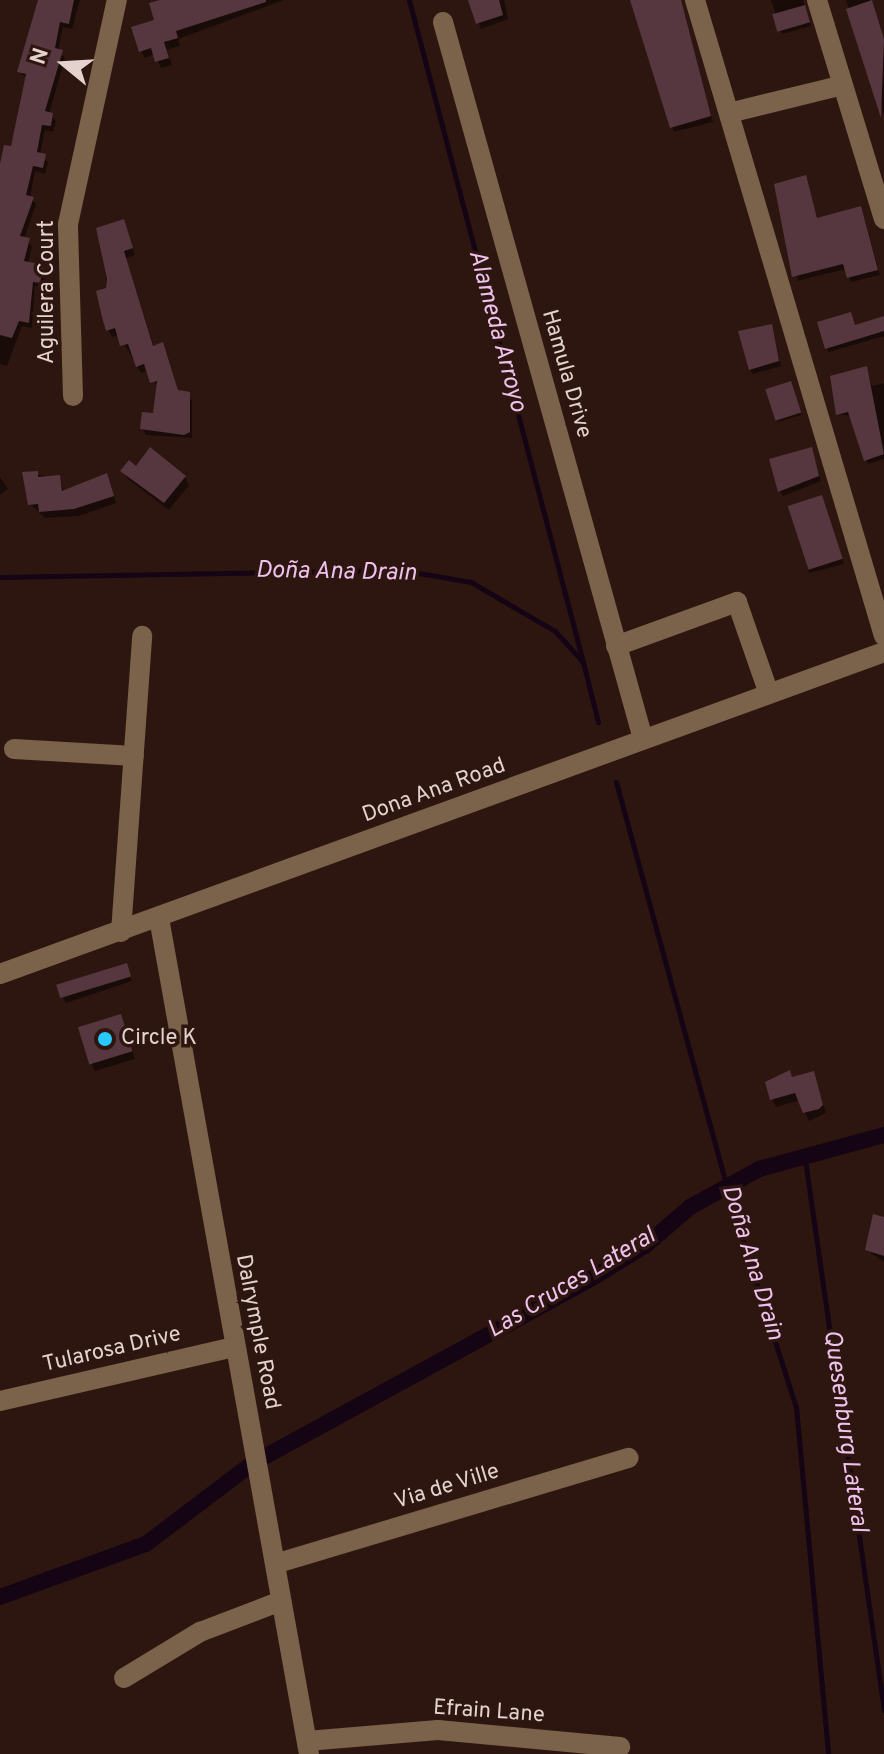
<!DOCTYPE html>
<html>
<head>
<meta charset="utf-8">
<style>
	body { margin:0 }
	#map { position:relative; width:884px; height:1754px; overflow:hidden; background:#2e1610; font-family:Overpass,sans-serif }
	div>[style] { position:absolute }
	[style*='--x'] { left:calc(var(--x)*1px); top:calc(var(--y)*1px); width:calc(var(--w)*1px); rotate:calc(var(--a)*1deg) }
	.shadow>* { inset:0; background:#0007 }
	.stream>* { height:5px; margin:-2.5px; padding:0 2.5px; transform-origin:2.5px; border-radius:2.5px; background:#140414 }
	.canal>* { height:16px; margin:-8px; padding:0 8px; transform-origin:8px; border-radius:8px; background:#140414 }
	.building>* { inset:0; background:#563740; transform-origin:0 0 }
	.minor>* { height:20px; margin:-10px; padding:0 10px; transform-origin:10px; border-radius:10px; background:#7a634a }
	.dots>* { width:22px; height:22px; translate:-50% -50%; box-sizing:border-box; border:4px solid #2e1610; border-radius:50% }
	span { translate:-50% -50%; white-space:nowrap; text-align:center; line-height:1.15; -webkit-text-stroke:7px #2e1610; paint-order:stroke }
	.street-label { font-size:22px; color:#e4d2ce }
	.poi-label { font-size:22px; color:#e4d2ce }
	.left { translate:0 -50%; text-align:left }
	.water-label { font-size:24px; color:#efc2ed; font-style:italic }
	.north { position:absolute; left:24px; top:24px; width:80px; height:80px; -webkit-text-stroke:6px #2e1610; paint-order:stroke; rotate:288deg; font-size:22px; font-weight:700; line-height:32px; text-align:center; color:#e4d2ce }
	.north::after { content:''; display:block; margin:auto; width:28px; height:36px; background:#e4d2ce; clip-path:polygon(50% 0,100% 100%,50% 72%,0 100%) }
</style>
</head>
<body>
<div id="map">
	<div class="shadow">
		<i style="clip-path:polygon(40px 0,80px 0,72px 29px,63px 27px,58px 51px,65px 58px,49px 114px,56px 121px,53px 132px,45px 130px,40px 155px,48px 162px,45px 174px,35px 171px,30px 198px,36px 204px,24px 239px,32px 246px,28px 264px,46px 273px,43px 288px,35px 286px,32px 328px,22px 326px,7px 366px,0 364px,0 177px,12px 148px,27px 78px,19px 72px)"></i>
		<i style="clip-path:polygon(179px 0,284px 0,178px 39px,180px 46px,167px 50px,172px 65px,161px 68px,155px 54px,145px 58px,141px 51px,157px 21px)"></i>
		<i style="clip-path:polygon(504px 0,508px 19px,481px 29px,471px 3px)"></i>
		<i style="clip-path:polygon(632px 0,677px 0,713px 122px,674px 132px)"></i>
		<i style="clip-path:polygon(771px 0,803px 0,811px 26px,782px 34px)"></i>
		<i style="clip-path:polygon(846px 0,872px 0,884px 39px,884px 115px)"></i>
		<i style="clip-path:polygon(805px 177px,818px 220px,863px 213px,880px 275px,851px 282px,846px 269px,797px 281px)"></i>
		<i style="clip-path:polygon(123px 221px,135px 255px,126px 258px,154px 347px,166px 351px,179px 392px,192px 400px,192px 438px,146px 435px,142px 428px,155px 415px,158px 388px,148px 371px,141px 373px,119px 335px,112px 337px,108px 330px,98px 292px,108px 289px,98px 229px)"></i>
		<i style="clip-path:polygon(884px 318px,884px 336px,829px 352px,826px 348px,855px 327px)"></i>
		<i style="clip-path:polygon(771px 326px,781px 366px,753px 374px,750px 369px)"></i>
		<i style="clip-path:polygon(868px 373px,872px 386px,884px 383px,884px 459px,868px 464px,851px 416px,838px 414px)"></i>
		<i style="clip-path:polygon(792px 387px,801px 415px,778px 422px,776px 419px)"></i>
		<i style="clip-path:polygon(811px 449px,821px 481px,783px 496px,780px 491px)"></i>
		<i style="clip-path:polygon(136px 468px,185px 477px,189px 485px,169px 510px,128px 479px,123px 471px)"></i>
		<i style="clip-path:polygon(24px 474px,59px 477px,64px 492px,106px 475px,116px 503px,79px 516px,45px 518px,30px 504px)"></i>
		<i style="clip-path:polygon(0 477px,8px 489px,0 495px)"></i>
		<i style="clip-path:polygon(824px 502px,844px 564px,809px 573px,789px 506px)"></i>
		<i style="clip-path:polygon(129px 971px,132px 981px,66px 1003px,63px 998px)"></i>
		<i style="clip-path:polygon(120px 1016px,135px 1059px,95px 1071px,91px 1063px)"></i>
		<i style="clip-path:polygon(813px 1073px,826px 1113px,809px 1121px,800px 1100px,776px 1107px,772px 1099px,792px 1079px)"></i>
		<i style="clip-path:polygon(884px 1219px,884px 1262px,867px 1250px)"></i>
	</div>
	<div class="stream">
		<i style="--x:409;--y:0;--w:684;--a:75.27"></i>
		<i style="--x:0;--y:577;--w:401;--a:-1"></i>
		<i style="--x:401;--y:570;--w:71;--a:9.7"></i>
		<i style="--x:471;--y:582;--w:97;--a:30.3"></i>
		<i style="--x:555;--y:631;--w:42;--a:47.9"></i>
		<i style="--x:583;--y:662;--w:62;--a:76"></i>
		<i style="--x:616;--y:782;--w:444;--a:74.7"></i>
		<i style="--x:733;--y:1210;--w:207;--a:72.3"></i>
		<i style="--x:796;--y:1407;--w:348;--a:84.7"></i>
		<i style="--x:804;--y:1153;--w:563;--a:81.83"></i>
	</div>
	<div class="canal">
		<i style="--x:266;--y:1456;--w:368;--a:-28.6"></i>
		<i style="--x:589;--y:1280;--w:67;--a:-31.6"></i>
		<i style="--x:646;--y:1245;--w:58;--a:-40.8"></i>
		<i style="--x:690;--y:1207;--w:79;--a:-28.8"></i>
		<i style="--x:759;--y:1169;--w:130;--a:-15.2"></i>
		<i style="--x:0;--y:1597;--w:155;--a:-20"></i>
		<i style="--x:146;--y:1544;--w:131;--a:-37.2"></i>
	</div>
	<div class="building">
		<i style="clip-path:polygon(38px 0,74px 0,69px 24px,60px 22px,55px 48px,63px 50px,45px 111px,53px 113px,51px 126px,42px 125px,37px 152px,46px 154px,43px 168px,33px 166px,26px 195px,34px 197px,20px 236px,30px 238px,24px 261px,44px 265px,40px 283px,33px 282px,29px 323px,19px 321px,12px 338px,0 335px,0 164px,4px 145px,11px 146px,26px 74px,17px 72px)"></i>
		<i style="clip-path:polygon(160px 0,266px 0,266px 2px,176px 31px,178px 38px,164px 42px,169px 58px,155px 62px,151px 48px,139px 52px,131px 27px,154px 20px,149px 3px)"></i>
		<i style="clip-path:polygon(468px 0,499px 0,503px 15px,476px 24px)"></i>
		<i style="clip-path:polygon(630px 0,681px 0,711px 116px,670px 128px)"></i>
		<i style="clip-path:polygon(872px 0,884px 39px,881px 118px,846px 9px)"></i>
		<i style="left:805px;top:5px;width:18px;height:34px;rotate:74deg"></i>
		<i style="clip-path:polygon(806px 175px,817px 218px,861px 206px,878px 270px,847px 278px,843px 264px,792px 277px,774px 184px)"></i>
		<i style="clip-path:polygon(124px 219px,133px 248px,124px 251px,153px 346px,163px 342px,178px 390px,190px 392px,190px 432px,184px 435px,140px 429px,142px 412px,153px 413px,157px 381px,150px 383px,144px 364px,136px 367px,128px 344px,120px 346px,115px 328px,106px 331px,102px 317px,96px 291px,106px 288px,107px 279px,96px 228px)"></i>
		<i style="clip-path:polygon(851px 312px,855px 325px,884px 316px,884px 331px,825px 349px,817px 322px)"></i>
		<i style="clip-path:polygon(772px 324px,779px 361px,749px 370px,738px 331px)"></i>
		<i style="clip-path:polygon(867px 366px,884px 454px,864px 461px,848px 412px,836px 415px,830px 376px)"></i>
		<i style="left:791px;top:381px;width:33px;height:27px;rotate:72deg"></i>
		<i style="clip-path:polygon(150px 447px,186px 476px,164px 503px,120px 471px,129px 460px,136px 466px)"></i>
		<i style="clip-path:polygon(812px 447px,819px 476px,778px 492px,769px 459px)"></i>
		<i style="clip-path:polygon(38px 471px,38px 477px,60px 475px,62px 491px,107px 473px,114px 496px,74px 509px,39px 512px,38px 504px,28px 505px,22px 472px)"></i>
		<i style="left:822px;top:495px;width:67px;height:36px;rotate:72deg"></i>
		<i style="left:127px;top:963px;width:14px;height:74px;rotate:73deg"></i>
		<i style="left:121px;top:1014px;width:39px;height:45px;rotate:73deg"></i>
		<i style="clip-path:polygon(790px 1070px,792px 1077px,814px 1071px,823px 1105px,819px 1109px,803px 1113px,795px 1093px,770px 1100px,765px 1082px)"></i>
		<i style="clip-path:polygon(873px 1214px,884px 1217px,884px 1256px,865px 1250px)"></i>
	</div>
	<div class="minor">
		<i style="--x:695;--y:0;--w:663;--a:73.45"></i>
		<i style="--x:817;--y:0;--w:229;--a:73"></i>
		<i style="--x:443;--y:22;--w:744;--a:74.41"></i>
		<i style="--x:729;--y:113;--w:117;--a:-13.8"></i>
		<i style="--x:73;--y:396;--w:172;--a:-91.7"></i>
		<i style="--x:68;--y:224;--w:229;--a:-77.7"></i>
		<i style="--x:616;--y:646;--w:129;--a:-20"></i>
		<i style="--x:737;--y:602;--w:97;--a:70.8"></i>
		<i style="--x:14;--y:749;--w:120;--a:3.3"></i>
		<i style="--x:159;--y:918;--w:849;--a:79.83"></i>
		<i style="--x:121;--y:932;--w:297;--a:-85.9"></i>
		<i style="--x:0;--y:974;--w:941;--a:-20.01"></i>
		<i style="--x:0;--y:1401;--w:240;--a:-13"></i>
		<i style="--x:278;--y:1563;--w:366;--a:-16.7"></i>
		<i style="--x:124;--y:1678;--w:89;--a:-31.2"></i>
		<i style="--x:200;--y:1632;--w:87;--a:-20.9"></i>
		<i style="--x:307;--y:1741;--w:131;--a:-4.8"></i>
		<i style="--x:438;--y:1730;--w:183;--a:5.3"></i>
	</div>
	<div class="dots">
		<i style="left:105px;top:1039px;background:#29c8ff"></i>
	</div>
	<div class="street-label">
		<span style="left:48px;top:292px;rotate:-90deg">Aguilera Court</span>
		<span style="left:566px;top:374px;rotate:74deg">Hamula Drive</span>
		<span style="left:434px;top:791px;rotate:-20deg">Dona Ana Road</span>
		<span style="left:257px;top:1332px;rotate:79deg">Dalrymple Road</span>
		<span style="left:112px;top:1350px;rotate:-13deg">Tularosa Drive</span>
		<span style="left:447px;top:1487px;rotate:-17deg">Via de Ville</span>
		<span style="left:489px;top:1712px;rotate:4deg">Efrain Lane</span>
	</div>
	<div class="poi-label">
		<span class="left" style="left:121px;top:1039px">Circle K</span>
	</div>
	<div class="water-label">
		<span style="left:496px;top:331px;rotate:75deg">Alameda Arroyo</span>
		<span style="left:336px;top:573px;rotate:1deg">Doña Ana Drain</span>
		<span style="left:751px;top:1263px;rotate:73deg">Doña Ana Drain</span>
		<span style="left:572px;top:1284px;rotate:-31deg">Las Cruces Lateral</span>
		<span style="left:844px;top:1431px;rotate:82deg">Quesenburg Lateral</span>
	</div>
	<div class="north">N</div>
</div>
</body>
</html>
